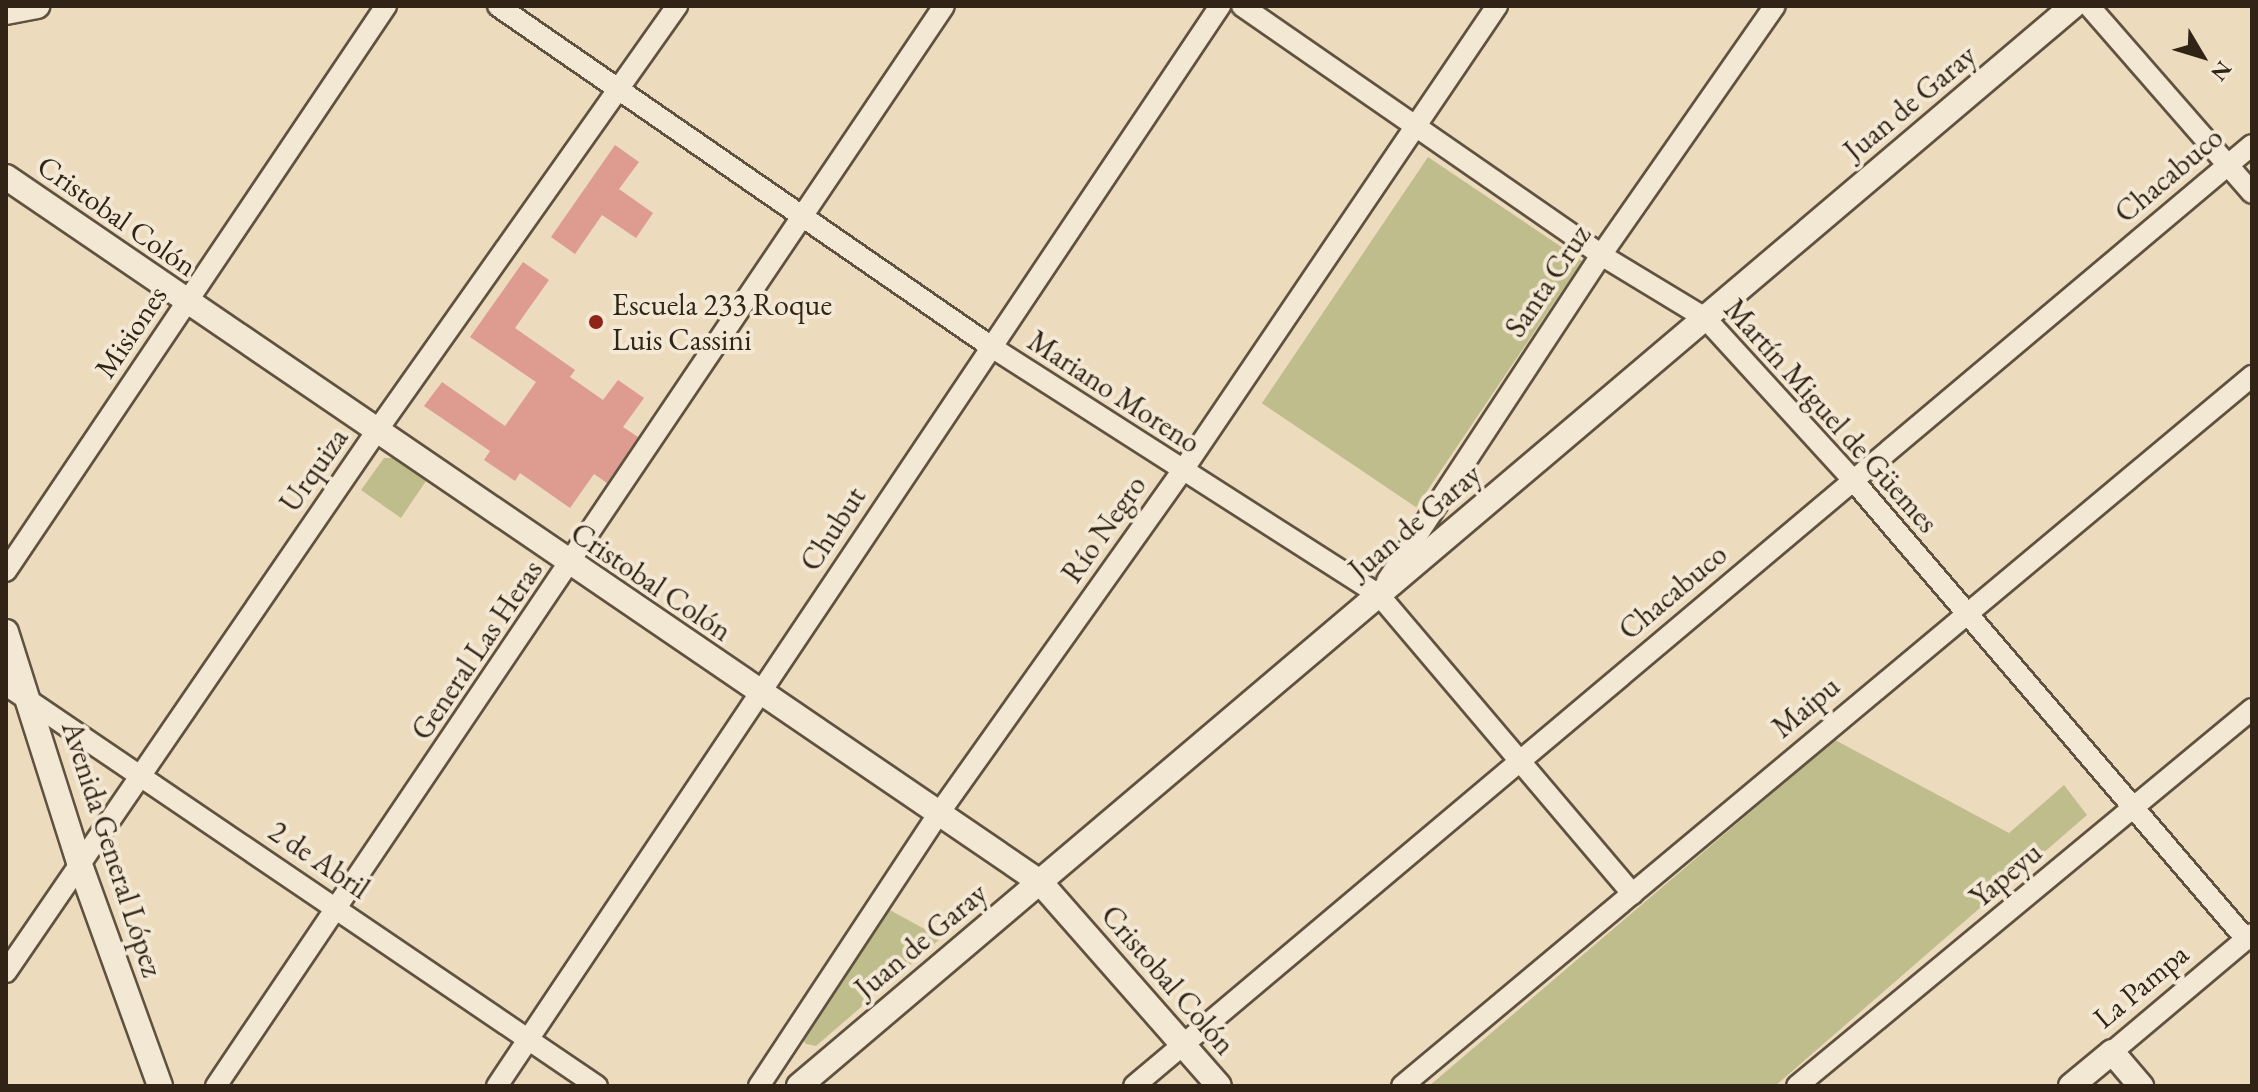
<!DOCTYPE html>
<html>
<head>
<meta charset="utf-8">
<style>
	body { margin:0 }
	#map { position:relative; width:2258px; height:1092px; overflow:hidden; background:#ecdbbd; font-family:"EB Garamond",serif }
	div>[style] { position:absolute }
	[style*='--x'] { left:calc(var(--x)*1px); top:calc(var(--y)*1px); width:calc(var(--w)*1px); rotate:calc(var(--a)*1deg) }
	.green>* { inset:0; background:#c0bd8c; transform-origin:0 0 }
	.building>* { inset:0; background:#de9b8f }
	.roads { filter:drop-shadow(2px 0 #605240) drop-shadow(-2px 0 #605240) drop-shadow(0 2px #605240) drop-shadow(0 -2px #605240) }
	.minor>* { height:20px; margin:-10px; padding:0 10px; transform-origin:10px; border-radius:10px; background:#f3e8d4 }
	.tertiary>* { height:24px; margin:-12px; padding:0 12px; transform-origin:12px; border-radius:12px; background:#f3e8d4 }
	.dots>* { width:22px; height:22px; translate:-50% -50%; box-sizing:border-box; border:4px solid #f3e8d4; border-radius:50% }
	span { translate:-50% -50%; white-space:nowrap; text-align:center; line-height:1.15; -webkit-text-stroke:8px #f3e8d4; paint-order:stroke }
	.street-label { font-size:30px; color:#312417 }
	.poi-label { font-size:30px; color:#312417 }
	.left { translate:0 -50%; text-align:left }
	.frame { position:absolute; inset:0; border:8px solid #312417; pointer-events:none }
	.north { position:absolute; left:2162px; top:16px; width:80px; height:80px; -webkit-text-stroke:6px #f3e8d4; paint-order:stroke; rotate:128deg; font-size:22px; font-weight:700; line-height:32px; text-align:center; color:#312417 }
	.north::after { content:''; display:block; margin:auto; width:28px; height:36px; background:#312417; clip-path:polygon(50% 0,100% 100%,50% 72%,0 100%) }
</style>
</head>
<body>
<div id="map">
	<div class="green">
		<i style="left:1428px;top:157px;width:186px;height:297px;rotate:34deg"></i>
		<i style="clip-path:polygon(384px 458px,393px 458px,426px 481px,401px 518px,361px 490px)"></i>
		<i style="clip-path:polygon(1835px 740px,2009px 833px,2064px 785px,2087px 815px,1775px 1086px,1429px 1086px)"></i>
		<i style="clip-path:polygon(888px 909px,941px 938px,816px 1046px,806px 1044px,802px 1038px)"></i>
	</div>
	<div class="building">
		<i style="clip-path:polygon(615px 145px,639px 162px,619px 189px,653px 213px,636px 238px,602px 215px,575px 254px,551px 237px)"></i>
		<i style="clip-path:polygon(523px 262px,549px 280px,515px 328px,575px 370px,570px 377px,603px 400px,618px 380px,644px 398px,623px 427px,638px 437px,607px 483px,594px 474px,570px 508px,520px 473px,515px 481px,484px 460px,490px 451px,424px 406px,442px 382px,505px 426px,536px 382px,470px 337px)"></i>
	</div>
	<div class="roads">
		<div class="minor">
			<i style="--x:498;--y:6;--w:598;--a:34.65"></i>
			<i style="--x:990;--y:346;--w:462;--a:32.6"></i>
			<i style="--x:1379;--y:595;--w:392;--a:49.7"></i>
			<i style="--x:1242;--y:6;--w:437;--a:34.7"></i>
			<i style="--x:1601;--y:255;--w:122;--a:31.2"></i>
			<i style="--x:1705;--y:318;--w:218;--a:47.6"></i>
			<i style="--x:1852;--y:479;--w:606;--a:49.42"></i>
			<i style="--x:2089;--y:6;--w:248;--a:48.9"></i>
			<i style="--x:6;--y:571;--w:681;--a:-56.08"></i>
			<i style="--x:1387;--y:581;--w:390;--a:-56.7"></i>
			<i style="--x:1601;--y:255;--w:304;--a:-55.1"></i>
			<i style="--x:6;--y:685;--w:714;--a:34.16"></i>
			<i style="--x:6;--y:972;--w:655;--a:-55.58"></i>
			<i style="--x:376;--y:432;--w:522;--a:-54.76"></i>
			<i style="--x:2112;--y:1052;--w:183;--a:-40.1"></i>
			<i style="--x:216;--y:1086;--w:1302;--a:-56.02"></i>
			<i style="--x:497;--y:1086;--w:1300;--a:-56.2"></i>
			<i style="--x:759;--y:1086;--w:323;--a:-56.6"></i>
			<i style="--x:937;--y:816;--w:421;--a:-54.6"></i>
			<i style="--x:1181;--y:473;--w:564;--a:-55.92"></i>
			<i style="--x:1134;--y:1086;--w:1461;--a:-40.09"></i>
			<i style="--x:1402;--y:1086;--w:1108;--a:-39.87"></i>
			<i style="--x:1797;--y:1086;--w:591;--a:-39.64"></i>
		</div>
		<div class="tertiary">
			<i style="--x:6;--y:12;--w:32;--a:-11"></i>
			<i style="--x:6;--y:177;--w:1251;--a:34.29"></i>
			<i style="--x:1040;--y:882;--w:271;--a:48.7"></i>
			<i style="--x:6;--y:632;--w:241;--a:72.4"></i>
			<i style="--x:79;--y:862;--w:238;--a:70.1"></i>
			<i style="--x:799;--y:1086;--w:1670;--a:-40.29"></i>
			<i style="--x:2071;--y:1086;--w:53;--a:-39.7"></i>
			<i style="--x:2112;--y:1052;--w:45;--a:49.5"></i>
		</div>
	</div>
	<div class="dots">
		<i style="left:596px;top:322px;background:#8f2418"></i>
	</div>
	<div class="street-label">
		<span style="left:1910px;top:103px;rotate:-40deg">Juan de Garay</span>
		<span style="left:2169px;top:175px;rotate:-40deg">Chacabuco</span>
		<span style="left:117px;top:216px;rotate:35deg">Cristobal Colón</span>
		<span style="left:1548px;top:281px;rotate:-56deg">Santa Cruz</span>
		<span style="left:131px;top:332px;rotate:-56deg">Misiones</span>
		<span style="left:1114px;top:392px;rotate:33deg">Mariano Moreno</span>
		<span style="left:1831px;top:416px;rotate:48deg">Martín Miguel de Güemes</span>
		<span style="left:314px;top:470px;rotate:-55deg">Urquiza</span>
		<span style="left:1415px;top:522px;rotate:-40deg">Juan de Garay</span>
		<span style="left:833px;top:529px;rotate:-57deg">Chubut</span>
		<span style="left:1104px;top:529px;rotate:-55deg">Río Negro</span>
		<span style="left:651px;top:582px;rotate:34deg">Cristobal Colón</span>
		<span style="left:1673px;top:592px;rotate:-40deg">Chacabuco</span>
		<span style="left:477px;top:650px;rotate:-56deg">General Las Heras</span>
		<span style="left:1806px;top:707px;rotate:-40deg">Maipu</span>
		<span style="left:112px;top:849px;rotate:72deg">Avenida General López</span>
		<span style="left:319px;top:860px;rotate:34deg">2 de Abril</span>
		<span style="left:2006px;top:875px;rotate:-40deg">Yapeyu</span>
		<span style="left:921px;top:941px;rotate:-40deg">Juan de Garay</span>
		<span style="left:1168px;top:980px;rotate:49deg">Cristobal Colón</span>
		<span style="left:2141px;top:986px;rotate:-40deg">La Pampa</span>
	</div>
	<div class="poi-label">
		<span class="left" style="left:612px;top:322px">Escuela 233 Roque<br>Luis Cassini</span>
	</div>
	<div class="frame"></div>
	<div class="north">N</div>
</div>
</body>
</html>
